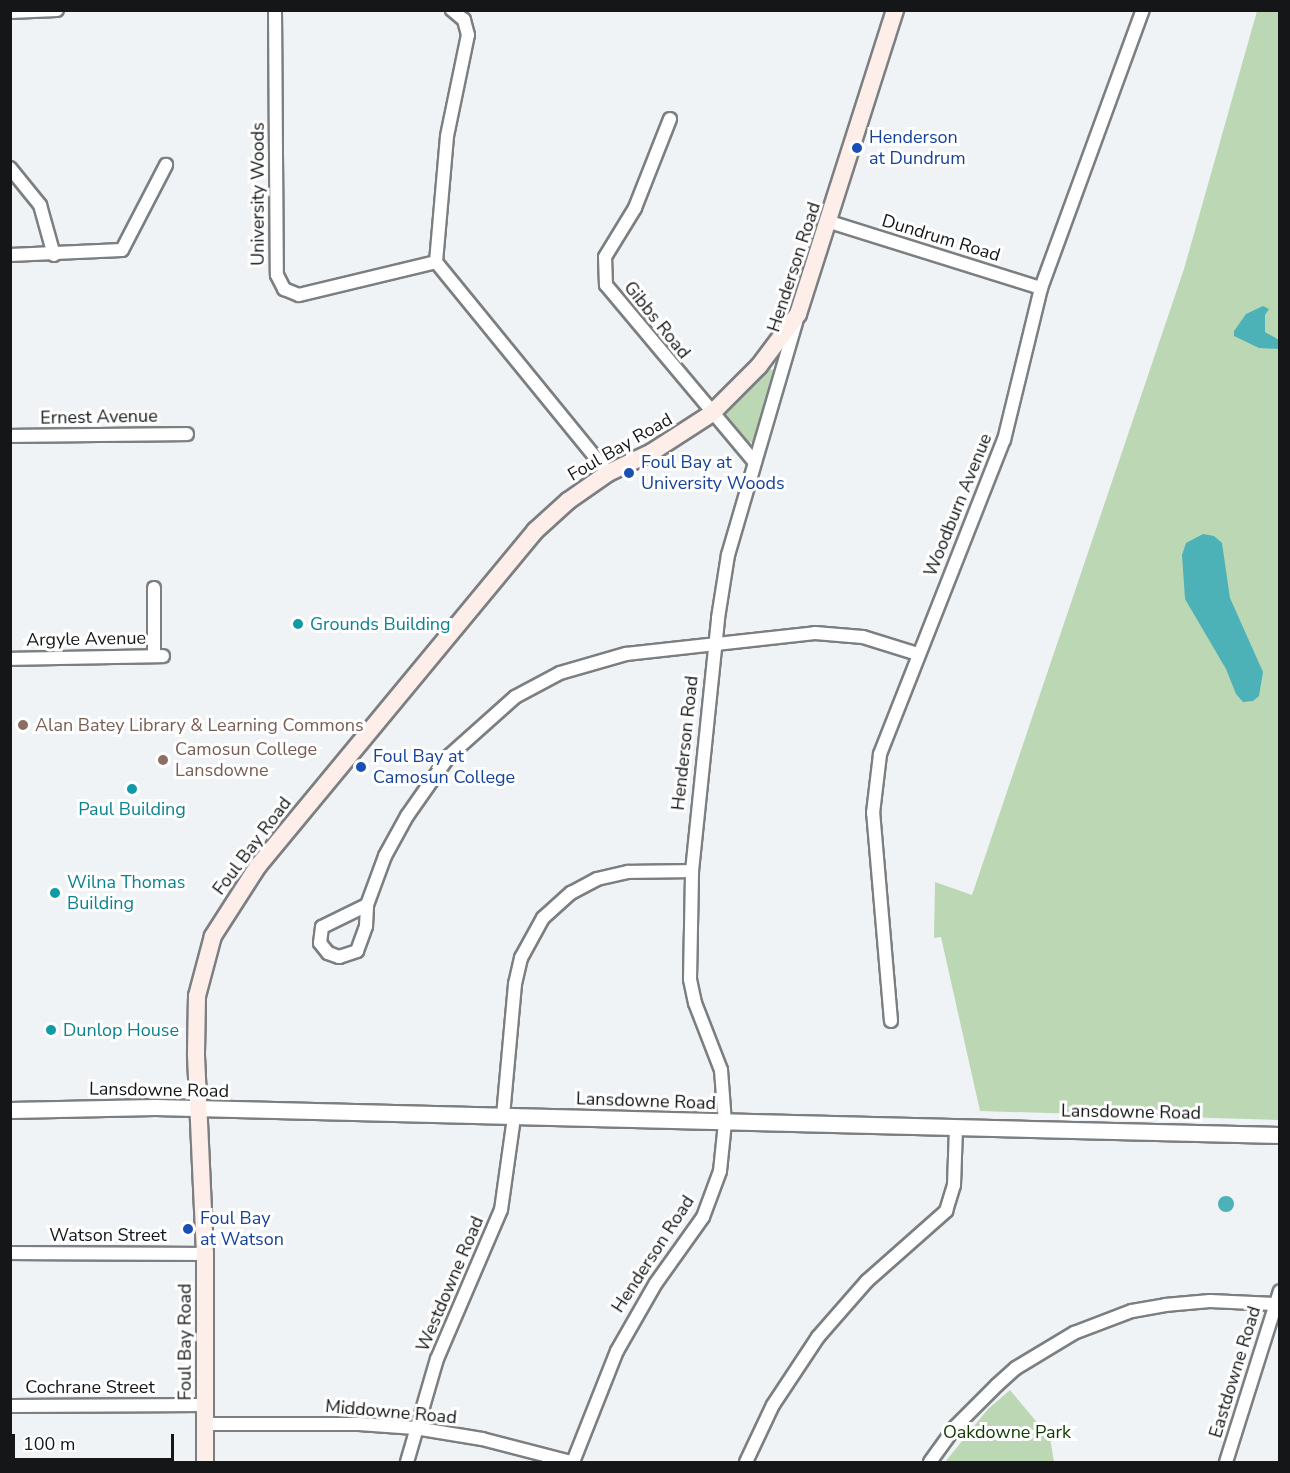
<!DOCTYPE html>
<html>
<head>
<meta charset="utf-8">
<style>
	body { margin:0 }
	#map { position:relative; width:1290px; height:1473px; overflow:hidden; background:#f0f3f6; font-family:"Nunito Sans",sans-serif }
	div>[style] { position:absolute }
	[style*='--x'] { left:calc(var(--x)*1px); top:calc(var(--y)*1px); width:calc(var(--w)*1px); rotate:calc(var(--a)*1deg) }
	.green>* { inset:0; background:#bbd7b4 }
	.water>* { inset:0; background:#4cb2b7 }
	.round { border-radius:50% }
	.roads { filter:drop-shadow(2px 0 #7c7f81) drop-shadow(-2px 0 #7c7f81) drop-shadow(0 2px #7c7f81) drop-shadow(0 -2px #7c7f81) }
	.minor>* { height:12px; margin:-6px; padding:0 6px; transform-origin:6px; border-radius:6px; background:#fff }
	.tertiary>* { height:15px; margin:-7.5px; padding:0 7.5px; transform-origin:7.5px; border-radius:7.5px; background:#fff }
	.secondary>* { height:16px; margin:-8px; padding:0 8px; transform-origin:8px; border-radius:8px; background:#feeee9 }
	.dots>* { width:16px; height:16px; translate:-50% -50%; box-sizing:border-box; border:3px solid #fff; border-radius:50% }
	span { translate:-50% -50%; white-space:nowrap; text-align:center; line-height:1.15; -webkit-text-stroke:6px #fff; paint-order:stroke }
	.transit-label { font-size:18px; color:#164399 }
	.left { translate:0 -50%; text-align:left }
	.street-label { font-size:18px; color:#151617 }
	.culture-label { font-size:18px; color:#0d838f }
	.education-label { font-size:18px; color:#785e54 }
	.park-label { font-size:18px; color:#0d3a00 }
	.frame { position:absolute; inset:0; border:12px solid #151617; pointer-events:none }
	.scale { position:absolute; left:12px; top:1434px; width:162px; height:27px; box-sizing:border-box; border:3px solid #151617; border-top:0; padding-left:8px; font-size:18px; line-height:21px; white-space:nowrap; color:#151617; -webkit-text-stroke:4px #fff; paint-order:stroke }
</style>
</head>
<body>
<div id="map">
	<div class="green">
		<i style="clip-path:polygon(1257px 11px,1279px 11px,1279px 1120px,980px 1111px,941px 937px,934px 938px,935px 882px,972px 895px,1184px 269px)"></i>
		<i style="clip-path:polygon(770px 369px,775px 371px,754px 442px,747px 443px,725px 413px)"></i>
		<i style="clip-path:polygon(1010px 1390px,1050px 1438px,1054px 1462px,945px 1462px,988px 1409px)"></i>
	</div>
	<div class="water">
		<i style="clip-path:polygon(1263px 306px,1269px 309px,1265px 315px,1265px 332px,1279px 340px,1279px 349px,1259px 348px,1234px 336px,1234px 331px,1246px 314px)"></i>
		<i style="clip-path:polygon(1203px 534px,1214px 536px,1222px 543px,1230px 598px,1263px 672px,1259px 696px,1253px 701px,1243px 702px,1236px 694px,1226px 669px,1185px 599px,1182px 555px,1186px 543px)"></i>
		<i class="round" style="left:1218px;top:1196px;width:16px;height:16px"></i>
	</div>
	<div class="roads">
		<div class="minor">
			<i style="--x:275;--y:10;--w:265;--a:89.6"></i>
			<i style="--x:277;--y:275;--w:16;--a:63"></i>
			<i style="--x:284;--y:289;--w:16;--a:22"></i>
			<i style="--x:299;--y:295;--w:141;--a:-13.5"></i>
			<i style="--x:436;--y:262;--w:126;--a:-85"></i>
			<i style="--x:447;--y:136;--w:103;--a:-78.3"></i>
			<i style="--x:468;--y:35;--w:16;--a:-105"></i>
			<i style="--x:464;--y:20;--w:16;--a:-140"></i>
			<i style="--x:10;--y:12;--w:47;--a:-2.4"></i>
			<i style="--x:670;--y:119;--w:96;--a:111.5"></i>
			<i style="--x:635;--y:208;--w:57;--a:121.5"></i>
			<i style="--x:605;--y:257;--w:28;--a:88"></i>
			<i style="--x:606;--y:285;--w:229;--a:50"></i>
			<i style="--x:10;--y:168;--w:48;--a:51"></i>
			<i style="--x:40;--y:205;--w:52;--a:74.4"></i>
			<i style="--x:830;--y:222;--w:221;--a:17.4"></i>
			<i style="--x:10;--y:255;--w:112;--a:-2.6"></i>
			<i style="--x:122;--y:250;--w:96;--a:-62.6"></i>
			<i style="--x:436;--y:262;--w:272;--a:50.8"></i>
			<i style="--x:10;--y:436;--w:177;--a:-0.6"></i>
			<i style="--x:154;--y:588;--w:68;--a:90"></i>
			<i style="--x:10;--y:659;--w:153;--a:-1.1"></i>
			<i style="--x:367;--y:905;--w:50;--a:153.9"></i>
			<i style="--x:322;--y:927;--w:16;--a:97"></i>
			<i style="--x:320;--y:943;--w:13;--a:51"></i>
			<i style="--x:328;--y:953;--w:12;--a:20"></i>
			<i style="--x:339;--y:957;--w:19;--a:-18"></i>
			<i style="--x:357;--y:951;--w:27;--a:-70"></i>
			<i style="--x:366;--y:926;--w:21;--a:-87"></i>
			<i style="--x:367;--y:905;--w:52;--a:-69.8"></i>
			<i style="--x:385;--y:856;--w:46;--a:-61.2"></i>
			<i style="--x:407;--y:816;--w:73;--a:-55"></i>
			<i style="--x:449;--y:756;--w:89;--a:-41.8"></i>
			<i style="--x:515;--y:697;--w:51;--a:-28.1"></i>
			<i style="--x:560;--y:673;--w:69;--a:-16.1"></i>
			<i style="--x:626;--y:654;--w:190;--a:-6.3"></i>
			<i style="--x:815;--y:633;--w:48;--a:4.8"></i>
			<i style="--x:863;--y:637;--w:58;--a:17.2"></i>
			<i style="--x:891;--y:1021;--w:209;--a:-94.9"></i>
			<i style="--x:873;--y:813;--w:59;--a:-83.2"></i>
			<i style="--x:880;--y:754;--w:338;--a:-68.5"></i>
			<i style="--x:1004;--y:440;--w:156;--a:-76.3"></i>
			<i style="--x:1041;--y:288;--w:296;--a:-69.9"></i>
			<i style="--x:503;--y:1116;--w:133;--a:-84.8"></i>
			<i style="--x:515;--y:984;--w:27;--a:-77"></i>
			<i style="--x:521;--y:958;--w:46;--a:-61.2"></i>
			<i style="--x:543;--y:918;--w:38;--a:-42"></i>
			<i style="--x:571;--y:893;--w:30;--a:-28"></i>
			<i style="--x:597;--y:879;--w:32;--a:-13"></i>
			<i style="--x:628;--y:872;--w:64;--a:-0.9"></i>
			<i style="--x:10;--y:1253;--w:195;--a:0.3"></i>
			<i style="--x:10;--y:1406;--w:195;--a:-0.3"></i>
			<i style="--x:205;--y:1424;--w:154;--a:0"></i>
			<i style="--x:359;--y:1424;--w:56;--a:4.1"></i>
			<i style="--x:415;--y:1428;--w:68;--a:9.3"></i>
			<i style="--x:482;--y:1439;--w:92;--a:14.5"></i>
			<i style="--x:407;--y:1462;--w:107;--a:-73.8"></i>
			<i style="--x:437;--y:1359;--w:162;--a:-66.8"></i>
			<i style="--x:501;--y:1210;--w:94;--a:-82"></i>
			<i style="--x:573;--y:1462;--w:119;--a:-68.4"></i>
			<i style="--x:617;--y:1351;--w:78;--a:-60.2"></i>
			<i style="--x:656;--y:1283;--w:81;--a:-54.5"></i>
			<i style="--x:703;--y:1217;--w:49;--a:-69.7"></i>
			<i style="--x:720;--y:1171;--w:48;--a:-84.1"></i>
			<i style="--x:725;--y:1123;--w:53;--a:-94.3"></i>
			<i style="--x:721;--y:1070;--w:72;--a:-111.2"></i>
			<i style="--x:695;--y:1003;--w:25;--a:-102"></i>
			<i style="--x:690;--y:979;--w:108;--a:-88.9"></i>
			<i style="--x:692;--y:871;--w:254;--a:-84.1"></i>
			<i style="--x:718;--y:618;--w:64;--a:-81"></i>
			<i style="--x:728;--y:555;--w:243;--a:-73.7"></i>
			<i style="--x:746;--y:1462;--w:63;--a:-64.7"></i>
			<i style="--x:773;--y:1405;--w:82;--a:-56.5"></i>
			<i style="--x:818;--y:1337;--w:74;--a:-48.8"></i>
			<i style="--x:867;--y:1281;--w:106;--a:-41.5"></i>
			<i style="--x:946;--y:1211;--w:27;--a:-73"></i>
			<i style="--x:954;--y:1185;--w:57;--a:-88"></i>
			<i style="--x:930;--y:1462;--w:44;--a:-54.2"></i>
			<i style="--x:956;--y:1426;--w:58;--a:-45"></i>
			<i style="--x:997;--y:1385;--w:25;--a:-42"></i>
			<i style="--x:1016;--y:1368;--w:68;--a:-31.1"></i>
			<i style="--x:1074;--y:1333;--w:62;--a:-20.8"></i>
			<i style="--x:1132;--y:1311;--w:34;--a:-10"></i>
			<i style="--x:1165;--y:1305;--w:45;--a:-5.1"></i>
			<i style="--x:1210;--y:1301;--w:65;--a:2.6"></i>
			<i style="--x:1226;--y:1462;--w:179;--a:-72.5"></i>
		</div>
		<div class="tertiary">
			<i style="--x:10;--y:1110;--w:145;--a:-1.2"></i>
			<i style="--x:155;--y:1107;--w:1125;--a:1.43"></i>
		</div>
		<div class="secondary">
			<i style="--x:205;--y:1462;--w:208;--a:-90"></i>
			<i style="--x:205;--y:1254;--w:201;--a:-92.6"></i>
			<i style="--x:196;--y:1053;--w:57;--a:-89"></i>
			<i style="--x:197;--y:996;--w:62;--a:-75.1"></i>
			<i style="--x:213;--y:936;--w:83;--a:-57.3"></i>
			<i style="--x:258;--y:866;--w:435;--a:-50.4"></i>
			<i style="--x:535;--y:531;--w:45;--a:-42.3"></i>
			<i style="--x:568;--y:501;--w:49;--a:-35"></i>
			<i style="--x:608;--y:473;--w:49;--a:-25.5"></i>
			<i style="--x:652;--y:452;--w:70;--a:-32.8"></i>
			<i style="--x:711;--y:414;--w:68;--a:-45"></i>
			<i style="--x:759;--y:366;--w:65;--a:-53.1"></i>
			<i style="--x:798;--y:314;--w:319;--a:-72.3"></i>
		</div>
	</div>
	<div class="dots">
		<i style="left:857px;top:148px;background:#1a4fb4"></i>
		<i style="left:629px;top:473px;background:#1a4fb4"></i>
		<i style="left:298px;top:624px;background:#0f9aa8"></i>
		<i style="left:23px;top:725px;background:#8d6e63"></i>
		<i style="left:163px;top:760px;background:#8d6e63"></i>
		<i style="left:361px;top:767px;background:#1a4fb4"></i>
		<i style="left:132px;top:789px;background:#0f9aa8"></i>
		<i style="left:55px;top:893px;background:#0f9aa8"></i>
		<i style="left:51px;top:1030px;background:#0f9aa8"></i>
		<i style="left:188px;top:1229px;background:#1a4fb4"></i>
	</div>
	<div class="transit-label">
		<span class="left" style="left:869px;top:148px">Henderson<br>at Dundrum</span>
		<span class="left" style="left:641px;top:473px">Foul Bay at<br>University Woods</span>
		<span class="left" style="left:373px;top:767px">Foul Bay at<br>Camosun College</span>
		<span class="left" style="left:200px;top:1229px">Foul Bay<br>at Watson</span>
	</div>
	<div class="street-label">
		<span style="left:258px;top:194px;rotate:-90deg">University Woods</span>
		<span style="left:941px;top:238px;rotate:17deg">Dundrum Road</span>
		<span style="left:794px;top:267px;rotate:-72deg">Henderson Road</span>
		<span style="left:657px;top:320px;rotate:51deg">Gibbs Road</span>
		<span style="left:99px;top:417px;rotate:-1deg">Ernest Avenue</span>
		<span style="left:620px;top:447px;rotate:-30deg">Foul Bay Road</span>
		<span style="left:958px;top:505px;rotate:-68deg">Woodburn Avenue</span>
		<span style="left:86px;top:639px;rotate:-1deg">Argyle Avenue</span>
		<span style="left:685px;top:743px;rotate:-84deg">Henderson Road</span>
		<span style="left:252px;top:846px;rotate:-53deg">Foul Bay Road</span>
		<span style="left:159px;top:1090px;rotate:1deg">Lansdowne Road</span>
		<span style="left:646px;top:1101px;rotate:2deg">Lansdowne Road</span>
		<span style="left:1131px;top:1112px;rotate:1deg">Lansdowne Road</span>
		<span style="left:108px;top:1235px">Watson Street</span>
		<span style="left:653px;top:1254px;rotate:-57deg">Henderson Road</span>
		<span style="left:450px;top:1284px;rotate:-67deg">Westdowne Road</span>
		<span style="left:185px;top:1342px;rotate:-90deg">Foul Bay Road</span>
		<span style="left:1235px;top:1372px;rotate:-73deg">Eastdowne Road</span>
		<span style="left:90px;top:1387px">Cochrane Street</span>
		<span style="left:391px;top:1412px;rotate:5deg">Middowne Road</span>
	</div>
	<div class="culture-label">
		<span class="left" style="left:310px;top:624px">Grounds Building</span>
		<span style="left:132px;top:809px">Paul Building</span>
		<span class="left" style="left:67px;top:893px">Wilna Thomas<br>Building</span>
		<span class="left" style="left:63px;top:1030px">Dunlop House</span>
	</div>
	<div class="education-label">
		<span class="left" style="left:35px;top:725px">Alan Batey Library &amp; Learning Commons</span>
		<span class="left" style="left:175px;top:760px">Camosun College<br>Lansdowne</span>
	</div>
	<div class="park-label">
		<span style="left:1007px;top:1432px">Oakdowne Park</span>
	</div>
	<div class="frame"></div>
	<div class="scale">100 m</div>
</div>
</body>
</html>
